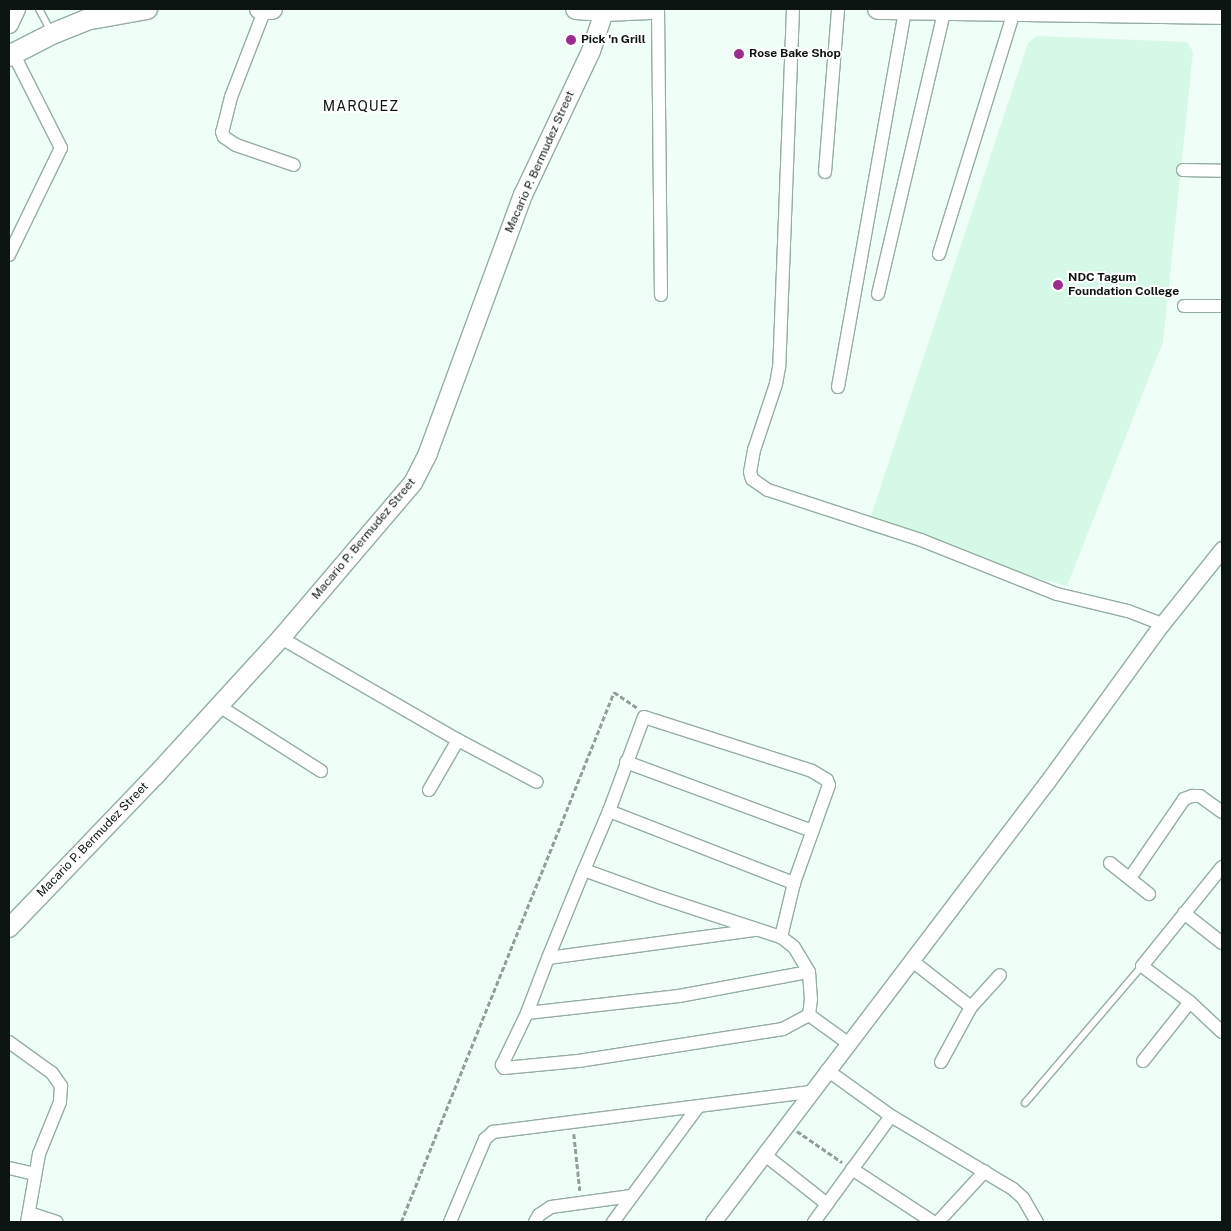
<!DOCTYPE html>
<html>
<head>
<meta charset="utf-8">
<style>
	body { margin:0 }
	#map { position:relative; width:1231px; height:1231px; overflow:hidden; background:#effef6; font-family:"Public Sans",sans-serif }
	div>[style] { position:absolute }
	[style*='--x'] { left:calc(var(--x)*1px); top:calc(var(--y)*1px); width:calc(var(--w)*1px); rotate:calc(var(--a)*1deg) }
	.built>* { inset:0; background:#d6f8e7 }
	.path>* { height:2.5px; margin-top:-1.25px; transform-origin:0; background:repeating-linear-gradient(90deg,#93a099 0 5px,transparent 0 7.5px) }
	.roads { filter:drop-shadow(1px 0 #95aea2) drop-shadow(-1px 0 #95aea2) drop-shadow(0 1px #95aea2) drop-shadow(0 -1px #95aea2) }
	.service>* { height:6px; margin:-3px; padding:0 3px; transform-origin:3px; border-radius:3px; background:#fff }
	.minor>* { height:12px; margin:-6px; padding:0 6px; transform-origin:6px; border-radius:6px; background:#fff }
	.tertiary>* { height:15px; margin:-7.5px; padding:0 7.5px; transform-origin:7.5px; border-radius:7.5px; background:#fff }
	.secondary>* { height:18px; margin:-9px; padding:0 9px; transform-origin:9px; border-radius:9px; background:#fff }
	.trunk>* { height:20px; margin:-10px; padding:0 10px; transform-origin:10px; border-radius:10px; background:#fff }
	.dots>* { width:14px; height:14px; translate:-50% -50%; box-sizing:border-box; border:2px solid #fff; border-radius:50% }
	span { translate:-50% -50%; white-space:nowrap; text-align:center; line-height:1.15; -webkit-text-stroke:4px #fff; paint-order:stroke }
	.poi-label { font-size:12px; color:#0c1511; font-weight:700 }
	.left { translate:0 -50%; text-align:left }
	.street-label { font-size:12px; color:#0c1511 }
	.neighbourhood-label { font-size:14px; color:#0c1511; letter-spacing:1px }
	.frame { position:absolute; inset:0; border:10px solid #0c1511; pointer-events:none }
</style>
</head>
<body>
<div id="map">
	<div class="built">
		<i style="clip-path:polygon(1037px 36px,1187px 42px,1193px 52px,1163px 342px,1067px 586px,866px 531px,1028px 43px)"></i>
	</div>
	<div class="path">
		<i style="--x:797;--y:1131;--w:55;--a:34.6"></i>
		<i style="--x:574;--y:1134;--w:57;--a:84"></i>
		<i style="--x:401;--y:1222;--w:571;--a:-68.11"></i>
		<i style="--x:614;--y:692;--w:29;--a:34"></i>
	</div>
	<div class="roads">
		<div class="service">
			<i style="--x:39;--y:9;--w:26;--a:62"></i>
			<i style="--x:1025;--y:1103;--w:180;--a:-49.5"></i>
		</div>
		<div class="minor">
			<i style="--x:265;--y:9;--w:94;--a:111.1"></i>
			<i style="--x:231;--y:97;--w:36;--a:104"></i>
			<i style="--x:222;--y:132;--w:5;--a:68"></i>
			<i style="--x:224;--y:137;--w:14;--a:34"></i>
			<i style="--x:236;--y:145;--w:61;--a:19"></i>
			<i style="--x:658;--y:9;--w:286;--a:89.4"></i>
			<i style="--x:793;--y:9;--w:358;--a:92.2"></i>
			<i style="--x:779;--y:367;--w:17;--a:100"></i>
			<i style="--x:776;--y:384;--w:70;--a:108.4"></i>
			<i style="--x:754;--y:450;--w:22;--a:100"></i>
			<i style="--x:750;--y:472;--w:7;--a:74"></i>
			<i style="--x:752;--y:479;--w:19;--a:35"></i>
			<i style="--x:768;--y:490;--w:161;--a:18.1"></i>
			<i style="--x:921;--y:540;--w:146;--a:21.7"></i>
			<i style="--x:1057;--y:594;--w:73;--a:13.5"></i>
			<i style="--x:1128;--y:611;--w:36;--a:21"></i>
			<i style="--x:1183;--y:170;--w:39;--a:1"></i>
			<i style="--x:825;--y:172;--w:164;--a:-85.4"></i>
			<i style="--x:939;--y:254;--w:253;--a:-72.8"></i>
			<i style="--x:9;--y:255;--w:119;--a:-64.1"></i>
			<i style="--x:61;--y:148;--w:106;--a:-116.8"></i>
			<i style="--x:878;--y:294;--w:293;--a:-76.8"></i>
			<i style="--x:1184;--y:306;--w:38;--a:0"></i>
			<i style="--x:838;--y:387;--w:383;--a:-79.9"></i>
			<i style="--x:281;--y:638;--w:204;--a:30"></i>
			<i style="--x:458;--y:740;--w:89;--a:28"></i>
			<i style="--x:219;--y:706;--w:121;--a:32.5"></i>
			<i style="--x:626;--y:762;--w:199;--a:20.3"></i>
			<i style="--x:429;--y:790;--w:58;--a:-59.9"></i>
			<i style="--x:609;--y:811;--w:199;--a:21.3"></i>
			<i style="--x:1110;--y:863;--w:50;--a:38.5"></i>
			<i style="--x:1222;--y:867;--w:127;--a:128.9"></i>
			<i style="--x:1142;--y:966;--w:60;--a:36.9"></i>
			<i style="--x:1190;--y:1002;--w:44;--a:43.2"></i>
			<i style="--x:584;--y:870;--w:80;--a:19.8"></i>
			<i style="--x:659;--y:897;--w:128;--a:18.2"></i>
			<i style="--x:781;--y:937;--w:16;--a:38"></i>
			<i style="--x:794;--y:947;--w:29;--a:59"></i>
			<i style="--x:809;--y:972;--w:27;--a:86"></i>
			<i style="--x:811;--y:999;--w:16;--a:97"></i>
			<i style="--x:809;--y:1015;--w:30;--a:152"></i>
			<i style="--x:783;--y:1029;--w:207;--a:171.1"></i>
			<i style="--x:578;--y:1061;--w:74;--a:174.6"></i>
			<i style="--x:504;--y:1068;--w:4;--a:-124"></i>
			<i style="--x:502;--y:1065;--w:58;--a:-64.3"></i>
			<i style="--x:527;--y:1013;--w:59;--a:-69.1"></i>
			<i style="--x:548;--y:958;--w:95;--a:-67.8"></i>
			<i style="--x:584;--y:870;--w:64;--a:-67"></i>
			<i style="--x:609;--y:811;--w:100;--a:-69.6"></i>
			<i style="--x:644;--y:717;--w:176;--a:17.8"></i>
			<i style="--x:812;--y:771;--w:17;--a:31"></i>
			<i style="--x:827;--y:780;--w:5;--a:68"></i>
			<i style="--x:829;--y:785;--w:104;--a:109.7"></i>
			<i style="--x:794;--y:883;--w:56;--a:103.5"></i>
			<i style="--x:1130;--y:878;--w:96;--a:-55.6"></i>
			<i style="--x:1184;--y:799;--w:9;--a:-21"></i>
			<i style="--x:1192;--y:796;--w:8;--a:0"></i>
			<i style="--x:1200;--y:796;--w:27;--a:36"></i>
			<i style="--x:1184;--y:913;--w:48;--a:38.3"></i>
			<i style="--x:548;--y:958;--w:210;--a:-7.7"></i>
			<i style="--x:911;--y:960;--w:76;--a:38.1"></i>
			<i style="--x:527;--y:1013;--w:153;--a:-6.4"></i>
			<i style="--x:679;--y:996;--w:132;--a:-10.5"></i>
			<i style="--x:809;--y:1015;--w:48;--a:35.7"></i>
			<i style="--x:9;--y:1042;--w:53;--a:35.8"></i>
			<i style="--x:52;--y:1073;--w:16;--a:55"></i>
			<i style="--x:61;--y:1086;--w:16;--a:94"></i>
			<i style="--x:60;--y:1102;--w:56;--a:112"></i>
			<i style="--x:39;--y:1154;--w:69;--a:100"></i>
			<i style="--x:1143;--y:1061;--w:75;--a:-51.5"></i>
			<i style="--x:941;--y:1062;--w:63;--a:-61.4"></i>
			<i style="--x:971;--y:1007;--w:43;--a:-47.8"></i>
			<i style="--x:827;--y:1070;--w:79;--a:35.7"></i>
			<i style="--x:891;--y:1116;--w:142;--a:30.9"></i>
			<i style="--x:1013;--y:1189;--w:13;--a:42"></i>
			<i style="--x:1023;--y:1198;--w:28;--a:60"></i>
			<i style="--x:765;--y:1155;--w:79;--a:38.3"></i>
			<i style="--x:9;--y:1168;--w:26;--a:13"></i>
			<i style="--x:852;--y:1169;--w:97;--a:33.2"></i>
			<i style="--x:29;--y:1213;--w:29;--a:18"></i>
			<i style="--x:450;--y:1222;--w:90;--a:-67.1"></i>
			<i style="--x:485;--y:1139;--w:11;--a:-41"></i>
			<i style="--x:493;--y:1132;--w:320;--a:-7.2"></i>
			<i style="--x:535;--y:1222;--w:8;--a:-60"></i>
			<i style="--x:539;--y:1215;--w:14;--a:-34"></i>
			<i style="--x:551;--y:1207;--w:81;--a:-7.8"></i>
			<i style="--x:613;--y:1222;--w:142;--a:-53.6"></i>
			<i style="--x:814;--y:1222;--w:131;--a:-54"></i>
			<i style="--x:938;--y:1222;--w:69;--a:-47.3"></i>
		</div>
		<div class="tertiary">
			<i style="--x:713;--y:1222;--w:552;--a:-52.8"></i>
			<i style="--x:1047;--y:782;--w:195;--a:-54"></i>
			<i style="--x:1162;--y:624;--w:96;--a:-51.3"></i>
		</div>
		<div class="secondary">
			<i style="--x:9;--y:24;--w:17;--a:-65"></i>
			<i style="--x:9;--y:928;--w:211;--a:-46.2"></i>
			<i style="--x:155;--y:776;--w:187;--a:-47.6"></i>
			<i style="--x:281;--y:638;--w:204;--a:-49.6"></i>
			<i style="--x:413;--y:483;--w:34;--a:-63"></i>
			<i style="--x:428;--y:453;--w:275;--a:-69.8"></i>
			<i style="--x:523;--y:195;--w:159;--a:-64.7"></i>
			<i style="--x:591;--y:51;--w:44;--a:-71.6"></i>
		</div>
		<div class="trunk">
			<i style="--x:260;--y:9;--w:12;--a:0"></i>
			<i style="--x:576;--y:9;--w:29;--a:4"></i>
			<i style="--x:605;--y:11;--w:45;--a:-2.5"></i>
			<i style="--x:878;--y:9;--w:344;--a:0.8"></i>
			<i style="--x:9;--y:56;--w:48;--a:-27.1"></i>
			<i style="--x:52;--y:34;--w:37;--a:-22"></i>
			<i style="--x:86;--y:20;--w:62;--a:-10.2"></i>
		</div>
	</div>
	<div class="dots">
		<i style="left:571px;top:40px;background:#9a2d8e"></i>
		<i style="left:739px;top:54px;background:#9a2d8e"></i>
		<i style="left:1058px;top:285px;background:#9a2d8e"></i>
	</div>
	<div class="poi-label">
		<span class="left" style="left:581px;top:40px">Pick 'n Grill</span>
		<span class="left" style="left:749px;top:54px">Rose Bake Shop</span>
		<span class="left" style="left:1068px;top:285px">NDC Tagum<br>Foundation College</span>
	</div>
	<div class="street-label">
		<span style="left:540px;top:162px;rotate:-66deg">Macario P. Bermudez Street</span>
		<span style="left:364px;top:539px;rotate:-50deg">Macario P. Bermudez Street</span>
		<span style="left:93px;top:840px;rotate:-46deg">Macario P. Bermudez Street</span>
	</div>
	<div class="neighbourhood-label">
		<span style="left:361px;top:106px">MARQUEZ</span>
	</div>
	<div class="frame"></div>
</div>
</body>
</html>
